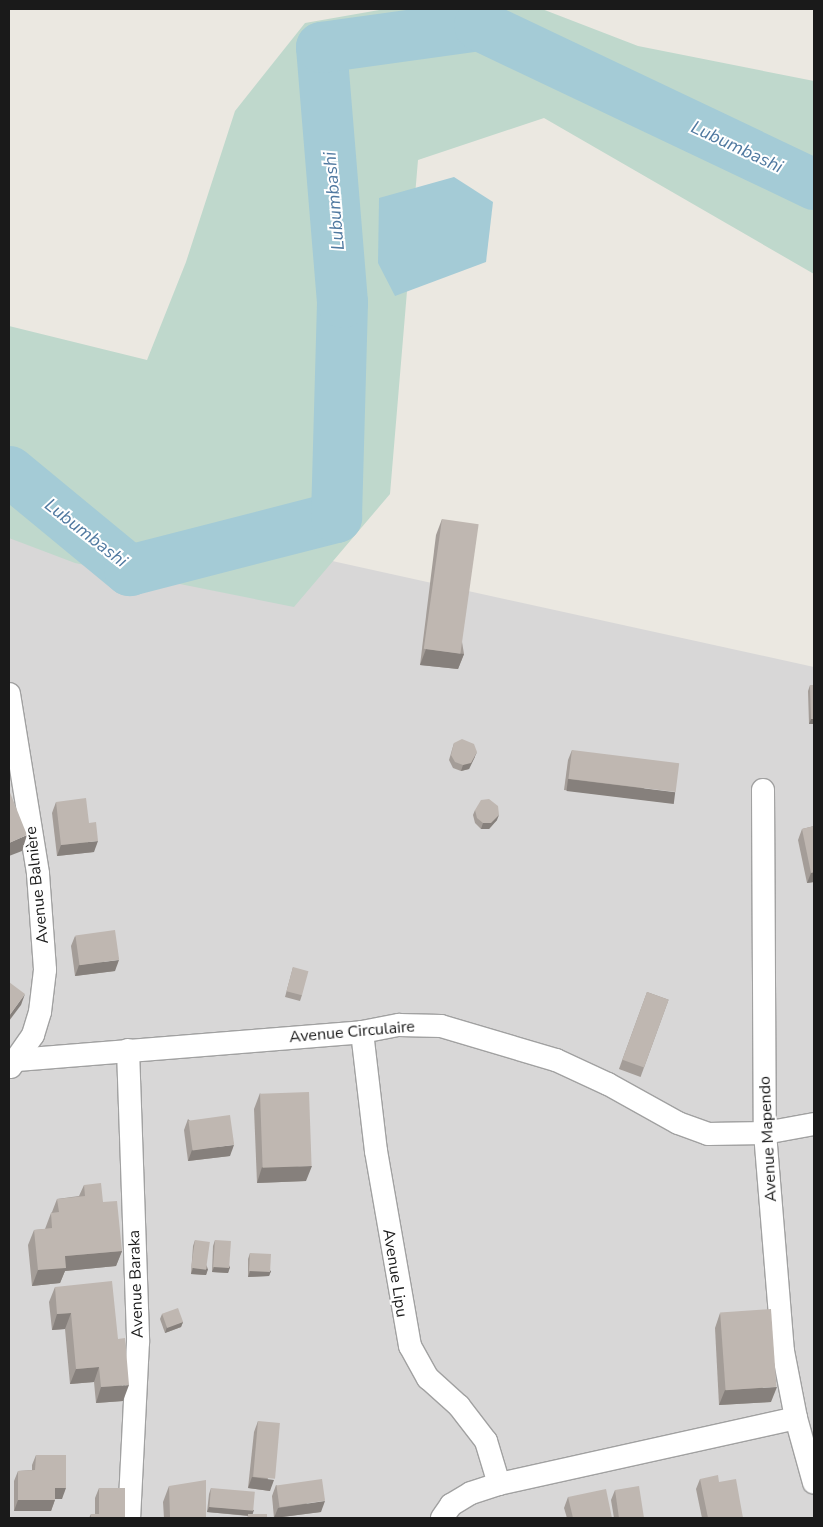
<!DOCTYPE html>
<html>
<head>
<meta charset="utf-8">
<style>
	body { margin:0 }
	#map { position:relative; width:823px; height:1527px; overflow:hidden; background:#ebe8e1; font-family:"Nunito Sans",sans-serif }
	div>[style] { position:absolute }
	[style*='--x'] { left:calc(var(--x)*1px); top:calc(var(--y)*1px); width:calc(var(--w)*1px); rotate:calc(var(--a)*1deg) }
	.residential>* { inset:0; background:#d8d7d7 }
	.wetland>* { inset:0; background:#bfd8cc }
	.water>* { inset:0; background:#a4cbd6 }
	.river>* { height:51px; margin:-25.5px; padding:0 25.5px; transform-origin:25.5px; border-radius:25.5px; background:#a4cbd6 }
	.roads { filter:drop-shadow(1px 0 #a1a1a1) drop-shadow(-1px 0 #a1a1a1) drop-shadow(0 1px #a1a1a1) drop-shadow(0 -1px #a1a1a1) }
	.minor>* { height:22px; margin:-11px; padding:0 11px; transform-origin:11px; border-radius:11px; background:#fff }
	.wall>* { inset:0; background:#a49d98; transform-origin:0 0 }
	.shaded-wall>* { inset:0; background:#86807c; transform-origin:0 0 }
	.building>* { inset:0; background:#bfb7b1; transform-origin:0 0 }
	span { translate:-50% -50%; white-space:nowrap; text-align:center; line-height:1.15; -webkit-text-stroke:4px #fff; paint-order:stroke }
	.street-label { font-size:16px; color:#1a1a1a }
	.water-label { font-size:18px; color:#5079a0; font-style:italic }
	.frame { position:absolute; inset:0; border:10px solid #1a1a1a; pointer-events:none }
</style>
</head>
<body>
<div id="map">
	<div class="residential">
		<i style="clip-path:polygon(9px 490px,814px 667px,814px 1518px,9px 1518px)"></i>
	</div>
	<div class="wetland">
		<i style="clip-path:polygon(385px 9px,542px 9px,638px 46px,814px 81px,814px 274px,544px 118px,418px 160px,390px 494px,294px 607px,75px 563px,9px 538px,9px 326px,147px 360px,186px 262px,235px 111px,305px 23px)"></i>
	</div>
	<div class="water">
		<i style="clip-path:polygon(454px 177px,493px 202px,486px 262px,395px 296px,378px 263px,379px 198px)"></i>
	</div>
	<div class="river">
		<i style="--x:9;--y:471;--w:156;--a:39.5"></i>
		<i style="--x:129;--y:570;--w:214;--a:-14.4"></i>
		<i style="--x:336;--y:517;--w:215;--a:-88.4"></i>
		<i style="--x:342;--y:302;--w:256;--a:-94.7"></i>
		<i style="--x:321;--y:47;--w:160;--a:-7.9"></i>
		<i style="--x:479;--y:25;--w:371;--a:25.4"></i>
	</div>
	<div class="roads">
		<div class="minor">
			<i style="--x:9;--y:694;--w:182;--a:80.8"></i>
			<i style="--x:38;--y:874;--w:96;--a:85.8"></i>
			<i style="--x:45;--y:970;--w:42;--a:96.8"></i>
			<i style="--x:40;--y:1012;--w:24;--a:107"></i>
			<i style="--x:33;--y:1035;--w:39;--a:125"></i>
			<i style="--x:763;--y:790;--w:343;--a:89.7"></i>
			<i style="--x:765;--y:1133;--w:219;--a:85.3"></i>
			<i style="--x:783;--y:1351;--w:68;--a:79"></i>
			<i style="--x:796;--y:1418;--w:67;--a:74.5"></i>
			<i style="--x:362;--y:1032;--w:120;--a:83.3"></i>
			<i style="--x:376;--y:1151;--w:198;--a:80.1"></i>
			<i style="--x:410;--y:1346;--w:37;--a:61"></i>
			<i style="--x:428;--y:1378;--w:42;--a:42.1"></i>
			<i style="--x:459;--y:1406;--w:44;--a:52.4"></i>
			<i style="--x:486;--y:1441;--w:45;--a:73.2"></i>
			<i style="--x:128;--y:1050;--w:292;--a:88"></i>
			<i style="--x:138;--y:1342;--w:176;--a:92.9"></i>
			<i style="--x:17;--y:1060;--w:346;--a:-4.6"></i>
			<i style="--x:362;--y:1032;--w:38;--a:-11"></i>
			<i style="--x:399;--y:1025;--w:42;--a:1.4"></i>
			<i style="--x:441;--y:1026;--w:120;--a:16.5"></i>
			<i style="--x:556;--y:1060;--w:57;--a:24.8"></i>
			<i style="--x:608;--y:1084;--w:80;--a:29.1"></i>
			<i style="--x:678;--y:1123;--w:32;--a:20"></i>
			<i style="--x:708;--y:1134;--w:57;--a:-1"></i>
			<i style="--x:765;--y:1133;--w:50;--a:-10.4"></i>
			<i style="--x:442;--y:1518;--w:16;--a:-55"></i>
			<i style="--x:451;--y:1505;--w:23;--a:-31"></i>
			<i style="--x:471;--y:1493;--w:29;--a:-18"></i>
			<i style="--x:499;--y:1484;--w:304;--a:-12.5"></i>
		</div>
	</div>
	<div class="wall">
		<i style="clip-path:polygon(442px 519px,464px 654px,458px 669px,420px 665px,436px 535px)"></i>
		<i style="clip-path:polygon(810px 685px,814px 685px,814px 724px,809px 724px,808px 691px)"></i>
		<i style="clip-path:polygon(454px 743px,475px 757px,469px 769px,461px 771px,453px 768px,449px 760px)"></i>
		<i style="clip-path:polygon(572px 750px,671px 803px,564px 790px,568px 760px)"></i>
		<i style="clip-path:polygon(56px 802px,94px 852px,57px 856px,52px 813px)"></i>
		<i style="clip-path:polygon(475px 810px,497px 820px,489px 829px,481px 829px,475px 823px,473px 815px)"></i>
		<i style="clip-path:polygon(814px 826px,814px 882px,807px 883px,798px 840px,802px 829px)"></i>
		<i style="clip-path:polygon(75px 936px,115px 971px,75px 976px,71px 946px)"></i>
		<i style="clip-path:polygon(293px 967px,302px 995px,300px 1001px,285px 997px)"></i>
		<i style="left:647px;top:992px;width:23px;height:82px;rotate:20deg"></i>
		<i style="clip-path:polygon(260px 1093px,306px 1181px,257px 1183px,254px 1109px)"></i>
		<i style="clip-path:polygon(188px 1119px,230px 1156px,188px 1161px,184px 1130px)"></i>
		<i style="clip-path:polygon(84px 1185px,103px 1202px,122px 1251px,116px 1266px,65px 1271px,60px 1283px,32px 1286px,28px 1245px,34px 1230px,45px 1229px,51px 1213px,52px 1212px,57px 1199px,79px 1196px)"></i>
		<i style="clip-path:polygon(195px 1240px,208px 1269px,206px 1275px,191px 1274px,193px 1246px)"></i>
		<i style="clip-path:polygon(215px 1240px,230px 1267px,228px 1273px,212px 1272px,213px 1246px)"></i>
		<i style="clip-path:polygon(250px 1253px,271px 1271px,269px 1276px,248px 1277px,248px 1259px)"></i>
		<i style="clip-path:polygon(55px 1287px,118px 1339px,123px 1401px,96px 1403px,94px 1382px,70px 1384px,65px 1329px,52px 1330px,49px 1302px)"></i>
		<i style="clip-path:polygon(720px 1313px,771px 1402px,719px 1405px,715px 1328px)"></i>
		<i style="clip-path:polygon(162px 1314px,183px 1322px,181px 1327px,165px 1333px,160px 1319px)"></i>
		<i style="clip-path:polygon(258px 1421px,270px 1491px,248px 1488px,254px 1432px)"></i>
		<i style="clip-path:polygon(36px 1455px,62px 1499px,55px 1499px,51px 1511px,14px 1511px,14px 1481px,18px 1471px,32px 1470px,32px 1465px)"></i>
		<i style="clip-path:polygon(700px 1479px,719px 1482px,743px 1518px,702px 1518px,696px 1489px)"></i>
		<i style="clip-path:polygon(276px 1485px,321px 1512px,274px 1518px,272px 1496px)"></i>
		<i style="clip-path:polygon(169px 1486px,206px 1518px,164px 1518px,163px 1502px)"></i>
		<i style="clip-path:polygon(99px 1488px,125px 1518px,89px 1518px,91px 1514px,95px 1514px,95px 1498px)"></i>
		<i style="clip-path:polygon(211px 1488px,253px 1514px,267px 1518px,247px 1518px,248px 1516px,207px 1512px,209px 1494px)"></i>
		<i style="clip-path:polygon(615px 1490px,644px 1518px,614px 1518px,611px 1500px)"></i>
		<i style="clip-path:polygon(568px 1497px,612px 1518px,567px 1518px,564px 1508px)"></i>
	</div>
	<div class="shaded-wall">
		<i style="clip-path:polygon(426px 649px,464px 654px,458px 669px,420px 665px)"></i>
		<i style="clip-path:polygon(811px 719px,814px 719px,814px 724px,809px 724px)"></i>
		<i style="clip-path:polygon(477px 752px,469px 769px,461px 771px,463px 765px)"></i>
		<i style="left:568px;top:779px;width:108px;height:12px;rotate:7deg"></i>
		<i style="clip-path:polygon(499px 815px,497px 820px,489px 829px,481px 829px,483px 823px)"></i>
		<i style="clip-path:polygon(27px 835px,22px 851px,9px 856px,9px 843px)"></i>
		<i style="clip-path:polygon(98px 841px,94px 852px,57px 856px,61px 845px)"></i>
		<i style="clip-path:polygon(814px 872px,814px 882px,807px 883px,811px 873px)"></i>
		<i style="clip-path:polygon(119px 960px,115px 971px,75px 976px,79px 965px)"></i>
		<i style="clip-path:polygon(25px 994px,21px 1005px,9px 1021px,9px 1016px)"></i>
		<i style="clip-path:polygon(234px 1145px,230px 1156px,188px 1161px,192px 1150px)"></i>
		<i style="clip-path:polygon(312px 1166px,306px 1181px,257px 1183px,262px 1167px)"></i>
		<i style="clip-path:polygon(122px 1251px,116px 1266px,65px 1271px,60px 1283px,32px 1286px,38px 1270px,65px 1256px)"></i>
		<i style="clip-path:polygon(214px 1267px,230px 1267px,228px 1273px,212px 1272px)"></i>
		<i style="clip-path:polygon(193px 1268px,208px 1269px,206px 1275px,191px 1274px)"></i>
		<i style="clip-path:polygon(250px 1271px,271px 1271px,269px 1276px,248px 1277px)"></i>
		<i style="clip-path:polygon(71px 1313px,65px 1329px,52px 1330px,57px 1314px)"></i>
		<i style="clip-path:polygon(183px 1322px,181px 1327px,165px 1333px,167px 1327px)"></i>
		<i style="clip-path:polygon(99px 1367px,94px 1382px,70px 1384px,76px 1369px)"></i>
		<i style="clip-path:polygon(129px 1385px,123px 1401px,96px 1403px,101px 1387px)"></i>
		<i style="clip-path:polygon(777px 1387px,771px 1402px,719px 1405px,725px 1390px)"></i>
		<i style="clip-path:polygon(252px 1477px,274px 1480px,270px 1491px,248px 1488px)"></i>
		<i style="clip-path:polygon(55px 1488px,66px 1488px,62px 1499px,51px 1499px)"></i>
		<i style="clip-path:polygon(18px 1500px,55px 1500px,51px 1511px,14px 1511px)"></i>
		<i style="clip-path:polygon(325px 1501px,321px 1512px,274px 1518px,278px 1508px)"></i>
		<i style="clip-path:polygon(209px 1507px,254px 1510px,252px 1516px,207px 1512px)"></i>
		<i style="left:170px;top:1517px;width:18px;height:1px"></i>
	</div>
	<div class="building">
		<i style="left:442px;top:519px;width:37px;height:131px;rotate:8deg"></i>
		<i style="clip-path:polygon(810px 685px,814px 685px,814px 719px,811px 719px)"></i>
		<i style="clip-path:polygon(462px 739px,474px 744px,477px 752px,471px 763px,463px 765px,455px 762px,451px 755px,454px 743px)"></i>
		<i style="left:572px;top:750px;width:108px;height:29px;rotate:7deg"></i>
		<i style="clip-path:polygon(9px 790px,27px 835px,9px 843px)"></i>
		<i style="clip-path:polygon(86px 798px,89px 823px,96px 822px,98px 841px,61px 845px,56px 802px)"></i>
		<i style="clip-path:polygon(489px 799px,498px 806px,499px 815px,491px 823px,483px 823px,477px 818px,475px 810px,481px 800px)"></i>
		<i style="clip-path:polygon(814px 826px,814px 872px,811px 873px,802px 829px)"></i>
		<i style="left:115px;top:930px;width:30px;height:40px;rotate:82deg"></i>
		<i style="left:293px;top:967px;width:16px;height:25px;rotate:15deg"></i>
		<i style="clip-path:polygon(9px 982px,25px 994px,9px 1016px)"></i>
		<i style="left:647px;top:992px;width:23px;height:72px;rotate:20deg"></i>
		<i style="left:309px;top:1092px;width:74px;height:49px;rotate:88deg"></i>
		<i style="left:230px;top:1115px;width:30px;height:42px;rotate:82deg"></i>
		<i style="clip-path:polygon(101px 1183px,103px 1202px,117px 1201px,122px 1251px,65px 1256px,66px 1268px,38px 1270px,34px 1230px,52px 1228px,51px 1213px,59px 1212px,57px 1199px,85px 1196px,84px 1185px)"></i>
		<i style="left:195px;top:1240px;width:15px;height:28px;rotate:8deg"></i>
		<i style="left:215px;top:1240px;width:16px;height:27px;rotate:4deg"></i>
		<i style="left:250px;top:1253px;width:21px;height:18px;rotate:3deg"></i>
		<i style="clip-path:polygon(112px 1281px,118px 1339px,125px 1338px,129px 1385px,101px 1387px,99px 1367px,76px 1369px,71px 1313px,57px 1314px,55px 1287px)"></i>
		<i style="left:178px;top:1308px;width:15px;height:17px;rotate:70deg"></i>
		<i style="left:771px;top:1309px;width:78px;height:51px;rotate:86deg"></i>
		<i style="left:258px;top:1421px;width:22px;height:56px;rotate:5deg"></i>
		<i style="clip-path:polygon(36px 1455px,66px 1455px,66px 1488px,55px 1488px,55px 1500px,18px 1500px,18px 1471px,35px 1470px)"></i>
		<i style="clip-path:polygon(718px 1475px,719px 1482px,736px 1479px,743px 1518px,708px 1518px,700px 1479px)"></i>
		<i style="left:322px;top:1479px;width:22px;height:46px;rotate:82deg"></i>
		<i style="clip-path:polygon(206px 1480px,206px 1518px,188px 1518px,188px 1517px,170px 1517px,169px 1486px)"></i>
		<i style="clip-path:polygon(639px 1486px,644px 1518px,619px 1518px,615px 1490px)"></i>
		<i style="clip-path:polygon(99px 1488px,125px 1488px,125px 1518px,91px 1518px,91px 1514px,99px 1514px)"></i>
		<i style="left:211px;top:1488px;width:44px;height:19px;rotate:5deg"></i>
		<i style="clip-path:polygon(606px 1489px,612px 1518px,573px 1518px,568px 1497px)"></i>
		<i style="left:248px;top:1514px;width:19px;height:4px"></i>
	</div>
	<div class="street-label">
		<span style="left:37px;top:885px;rotate:-96deg">Avenue Balnière</span>
		<span style="left:352px;top:1032px;rotate:-5deg">Avenue Circulaire</span>
		<span style="left:768px;top:1139px;rotate:-93deg">Avenue Mapendo</span>
		<span style="left:395px;top:1273px;rotate:81deg">Avenue Lipu</span>
		<span style="left:136px;top:1284px;rotate:-92deg">Avenue Baraka</span>
	</div>
	<div class="water-label">
		<span style="left:737px;top:147px;rotate:25deg">Lubumbashi</span>
		<span style="left:334px;top:201px;rotate:-95deg">Lubumbashi</span>
		<span style="left:86px;top:533px;rotate:38deg">Lubumbashi</span>
	</div>
	<div class="frame"></div>
</div>
</body>
</html>
